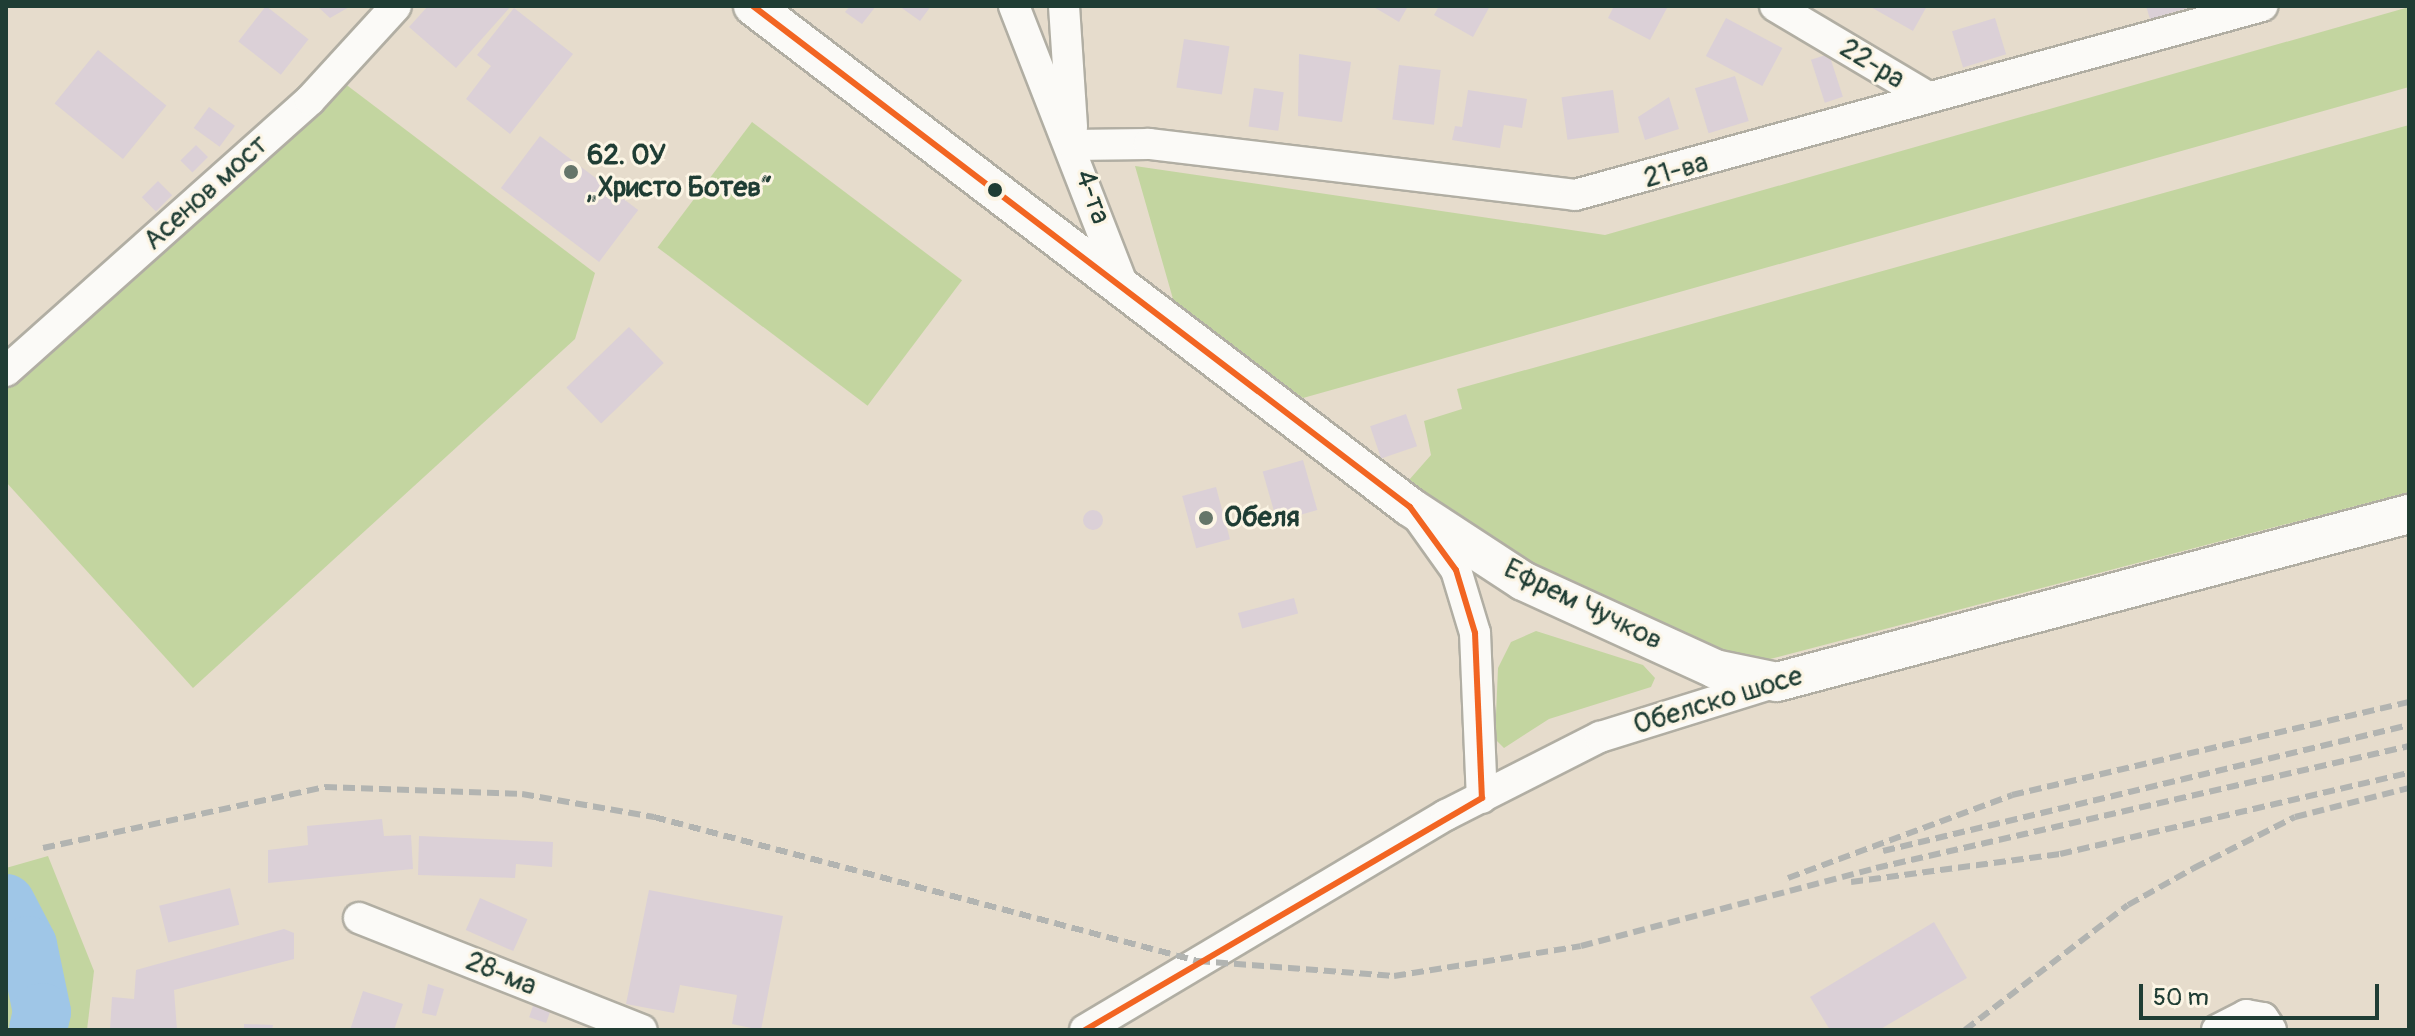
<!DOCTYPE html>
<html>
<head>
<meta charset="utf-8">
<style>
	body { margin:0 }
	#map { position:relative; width:2415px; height:1036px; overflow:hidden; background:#e6dccc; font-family:Pangolin,sans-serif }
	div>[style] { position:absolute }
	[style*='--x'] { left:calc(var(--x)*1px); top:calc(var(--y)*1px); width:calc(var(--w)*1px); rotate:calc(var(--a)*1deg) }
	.green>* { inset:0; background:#c3d5a0; transform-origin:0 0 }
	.river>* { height:58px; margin:-29px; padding:0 29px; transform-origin:29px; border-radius:29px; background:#9fc6e7 }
	.building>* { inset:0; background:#dbd0d7; transform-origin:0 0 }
	.round { border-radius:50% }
	.roads { filter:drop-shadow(2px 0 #b1aea3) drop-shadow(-2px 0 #b1aea3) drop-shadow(0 2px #b1aea3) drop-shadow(0 -2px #b1aea3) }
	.minor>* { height:30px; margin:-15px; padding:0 15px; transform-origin:15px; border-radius:15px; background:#fbfaf7 }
	.tertiary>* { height:38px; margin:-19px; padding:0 19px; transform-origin:19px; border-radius:19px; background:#fbfaf7 }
	.rail>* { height:6px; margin-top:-3px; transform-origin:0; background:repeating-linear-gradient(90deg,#b2b4b1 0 12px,transparent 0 18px) }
	.bus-1>* { height:6px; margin:-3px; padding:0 3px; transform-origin:3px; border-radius:3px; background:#f26522 }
	.dots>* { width:22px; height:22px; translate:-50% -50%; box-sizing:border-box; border:4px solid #fcf5e5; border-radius:50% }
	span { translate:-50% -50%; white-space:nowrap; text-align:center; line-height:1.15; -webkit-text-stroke:6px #fcf5e5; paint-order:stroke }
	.street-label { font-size:28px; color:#1f3d34 }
	.poi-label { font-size:28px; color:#1f3d34; font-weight:700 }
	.left { translate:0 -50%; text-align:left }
	.frame { position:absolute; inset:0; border:8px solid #1f3d34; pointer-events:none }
	.scale { position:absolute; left:2139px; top:984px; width:240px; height:36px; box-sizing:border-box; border:4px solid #1f3d34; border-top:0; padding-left:10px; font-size:24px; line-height:28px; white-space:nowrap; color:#1f3d34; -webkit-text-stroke:6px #fcf5e5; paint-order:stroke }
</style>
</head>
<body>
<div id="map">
	<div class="green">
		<i style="clip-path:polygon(2409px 7px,2409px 87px,1303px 398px,1175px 306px,1135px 166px,1605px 235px)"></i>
		<i style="clip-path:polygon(340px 80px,595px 273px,575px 339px,193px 688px,6px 482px,6px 383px)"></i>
		<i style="left:752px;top:122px;width:263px;height:157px;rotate:37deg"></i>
		<i style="clip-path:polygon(2409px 125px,2409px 492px,1770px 659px,1706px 650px,1499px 550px,1409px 480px,1431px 455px,1424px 421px,1462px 409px,1457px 389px)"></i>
		<i style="clip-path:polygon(1536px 631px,1643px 665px,1655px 678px,1651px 687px,1549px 719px,1504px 748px,1495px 739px,1498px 668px,1511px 642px)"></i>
		<i style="clip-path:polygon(48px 856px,94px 971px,87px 1030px,6px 1030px,6px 868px)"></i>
	</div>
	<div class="river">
		<i style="--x:6;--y:903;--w:47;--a:62.4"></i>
		<i style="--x:28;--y:945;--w:68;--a:78.2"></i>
		<i style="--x:42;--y:1012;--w:18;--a:103"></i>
	</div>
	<div class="building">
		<i style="left:266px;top:6px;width:54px;height:45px;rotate:38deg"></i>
		<i style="clip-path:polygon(317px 6px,351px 6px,330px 18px)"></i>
		<i style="clip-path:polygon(428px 6px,511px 6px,456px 68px,409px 27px)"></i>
		<i style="clip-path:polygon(850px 6px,876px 6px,862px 24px,845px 12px)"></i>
		<i style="clip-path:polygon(899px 6px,931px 6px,920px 21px)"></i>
		<i style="clip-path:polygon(1372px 6px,1408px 6px,1399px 22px)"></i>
		<i style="clip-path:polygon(1439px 6px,1490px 6px,1473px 37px,1434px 15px)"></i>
		<i style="clip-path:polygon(1614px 6px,1668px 6px,1650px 40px,1608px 18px)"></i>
		<i style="clip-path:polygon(1869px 6px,1927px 6px,1913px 31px)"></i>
		<i style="clip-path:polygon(2146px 6px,2191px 6px,2191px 7px,2150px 19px)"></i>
		<i style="clip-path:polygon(514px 8px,573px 54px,510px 134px,466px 99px,491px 66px,477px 55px)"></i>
		<i style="left:1726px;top:18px;width:64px;height:43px;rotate:28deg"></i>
		<i style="left:1995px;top:18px;width:38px;height:45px;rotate:73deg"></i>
		<i style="left:1184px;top:39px;width:46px;height:49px;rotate:9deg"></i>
		<i style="left:98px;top:50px;width:88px;height:69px;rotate:39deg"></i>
		<i style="clip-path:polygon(1299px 54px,1351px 62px,1342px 122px,1298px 116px)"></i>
		<i style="left:1829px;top:54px;width:45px;height:19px;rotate:72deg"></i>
		<i style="left:1399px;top:65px;width:42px;height:55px;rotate:7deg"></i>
		<i style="left:1735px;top:76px;width:47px;height:42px;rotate:73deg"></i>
		<i style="left:1254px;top:88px;width:30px;height:39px;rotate:8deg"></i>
		<i style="clip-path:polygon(1468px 90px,1527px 99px,1522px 128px,1504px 125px,1500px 148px,1452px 140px,1455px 126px,1462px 127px)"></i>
		<i style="left:1613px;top:90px;width:43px;height:52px;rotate:82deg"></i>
		<i style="clip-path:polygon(1669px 97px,1679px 129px,1645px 140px,1638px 117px)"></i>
		<i style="left:209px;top:107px;width:32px;height:26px;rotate:36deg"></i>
		<i style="left:540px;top:136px;width:123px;height:65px;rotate:37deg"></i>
		<i style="left:196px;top:145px;width:17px;height:22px;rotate:45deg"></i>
		<i style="left:158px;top:181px;width:20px;height:23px;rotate:45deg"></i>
		<i style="left:629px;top:327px;width:50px;height:87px;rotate:46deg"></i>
		<i style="left:1406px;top:414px;width:34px;height:38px;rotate:71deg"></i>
		<i style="left:1303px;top:460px;width:52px;height:42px;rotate:74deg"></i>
		<i style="left:1216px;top:487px;width:54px;height:35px;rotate:75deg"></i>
		<i class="round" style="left:1083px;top:510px;width:20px;height:20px"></i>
		<i style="left:1294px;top:598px;width:16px;height:58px;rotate:75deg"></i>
		<i style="clip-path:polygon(382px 819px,384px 836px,411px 835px,413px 869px,268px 883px,268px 850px,308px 845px,307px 826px)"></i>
		<i style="clip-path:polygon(419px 836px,553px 842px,552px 867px,516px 864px,515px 878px,418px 875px)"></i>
		<i style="left:230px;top:888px;width:38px;height:73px;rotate:76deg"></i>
		<i style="clip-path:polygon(649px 890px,783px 916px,761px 1030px,732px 1024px,737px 995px,680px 985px,674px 1013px,626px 1004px)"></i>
		<i style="left:480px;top:898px;width:52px;height:35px;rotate:24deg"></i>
		<i style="clip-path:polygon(1934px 922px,1967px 978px,1879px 1030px,1830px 1030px,1810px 997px)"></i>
		<i style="clip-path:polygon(284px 929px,294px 933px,294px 959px,174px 990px,177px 1030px,110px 1030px,112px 997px,134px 999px,136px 970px)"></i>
		<i style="clip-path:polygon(428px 984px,444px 989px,436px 1016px,422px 1013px)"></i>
		<i style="clip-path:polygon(363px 991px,403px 1004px,394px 1030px,350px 1030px)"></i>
		<i style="left:534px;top:1003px;width:18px;height:15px;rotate:19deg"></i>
		<i style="clip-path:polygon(244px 1024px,273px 1025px,272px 1030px,244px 1030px)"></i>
	</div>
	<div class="roads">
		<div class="minor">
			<i style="--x:1014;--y:6;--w:309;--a:68.7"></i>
			<i style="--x:1064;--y:6;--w:121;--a:86.2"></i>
			<i style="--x:1775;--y:6;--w:178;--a:30.7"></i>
			<i style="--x:1073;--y:145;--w:76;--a:-0.8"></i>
			<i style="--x:1149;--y:144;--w:429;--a:6.8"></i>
			<i style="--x:1575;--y:195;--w:713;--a:-15.38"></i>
			<i style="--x:6;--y:371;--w:407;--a:-41.7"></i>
			<i style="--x:310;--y:100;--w:127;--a:-47.5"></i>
			<i style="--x:1419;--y:518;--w:64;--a:54.6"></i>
			<i style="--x:1456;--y:570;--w:66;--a:73.2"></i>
			<i style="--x:1475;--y:633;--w:165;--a:87.6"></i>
			<i style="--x:359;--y:918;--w:304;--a:21.6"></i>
			<i style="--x:1085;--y:1030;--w:420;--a:-30.8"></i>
			<i style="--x:1446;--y:815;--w:173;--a:-26.9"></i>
			<i style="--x:1600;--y:737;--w:185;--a:-17.3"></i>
			<i style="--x:2217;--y:1030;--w:33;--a:-27"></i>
			<i style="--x:2246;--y:1015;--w:17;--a:10"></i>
			<i style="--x:2263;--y:1018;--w:14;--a:56"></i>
		</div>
		<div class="tertiary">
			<i style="--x:753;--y:6;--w:826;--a:37.33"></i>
			<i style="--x:1410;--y:507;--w:135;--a:33.2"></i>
			<i style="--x:1523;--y:581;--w:211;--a:24.6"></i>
			<i style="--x:1715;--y:669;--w:63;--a:11.8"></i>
			<i style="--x:1777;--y:682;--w:654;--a:-14.89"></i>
		</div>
	</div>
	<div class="rail">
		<i style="--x:43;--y:848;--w:289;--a:-12.2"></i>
		<i style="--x:325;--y:787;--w:197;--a:2"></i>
		<i style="--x:522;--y:794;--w:134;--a:9.9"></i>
		<i style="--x:654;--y:817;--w:563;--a:14.83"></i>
		<i style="--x:1198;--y:961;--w:197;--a:4.4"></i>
		<i style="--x:1394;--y:976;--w:189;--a:-9.1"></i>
		<i style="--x:1581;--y:946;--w:305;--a:-14.8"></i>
		<i style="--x:1876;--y:868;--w:547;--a:-12.89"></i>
		<i style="--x:1883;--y:851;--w:541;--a:-13.47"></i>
		<i style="--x:1788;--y:878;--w:239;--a:-20.3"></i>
		<i style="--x:2012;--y:795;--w:408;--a:-13.2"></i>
		<i style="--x:1851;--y:882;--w:211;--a:-7.6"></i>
		<i style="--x:2060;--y:854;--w:358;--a:-13.1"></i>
		<i style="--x:1965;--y:1030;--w:205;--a:-37.5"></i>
		<i style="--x:2128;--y:905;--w:76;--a:-29.3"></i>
		<i style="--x:2194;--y:868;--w:113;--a:-26.8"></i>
		<i style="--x:2295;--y:817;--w:118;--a:-14.3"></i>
	</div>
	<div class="bus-1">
		<i style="--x:753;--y:6;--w:826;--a:37.33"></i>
		<i style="--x:1410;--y:507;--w:78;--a:53.9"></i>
		<i style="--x:1456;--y:570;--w:66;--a:73.2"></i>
		<i style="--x:1475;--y:633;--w:165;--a:87.6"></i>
		<i style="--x:1085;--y:1030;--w:460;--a:-30.3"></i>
	</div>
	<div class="dots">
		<i style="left:571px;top:172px;background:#657569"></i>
		<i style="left:995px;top:190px;background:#1f3d34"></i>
		<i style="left:1206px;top:518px;background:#657569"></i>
	</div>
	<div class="street-label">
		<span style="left:1872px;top:64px;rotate:31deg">22-ра</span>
		<span style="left:1676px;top:171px;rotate:-16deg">21-ва</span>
		<span style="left:206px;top:193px;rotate:-42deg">Асенов мост</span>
		<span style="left:1092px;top:197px;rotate:71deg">4-та</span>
		<span style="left:1583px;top:605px;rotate:26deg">Ефрем Чучков</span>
		<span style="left:1718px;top:701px;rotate:-17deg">Обелско шосе</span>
		<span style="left:501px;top:974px;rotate:22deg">28-ма</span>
	</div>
	<div class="poi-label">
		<span class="left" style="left:587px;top:172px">62. ОУ<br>„Христо Ботев“</span>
		<span class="left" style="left:1224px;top:518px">Обеля</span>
	</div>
	<div class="frame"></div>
	<div class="scale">50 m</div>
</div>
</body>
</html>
